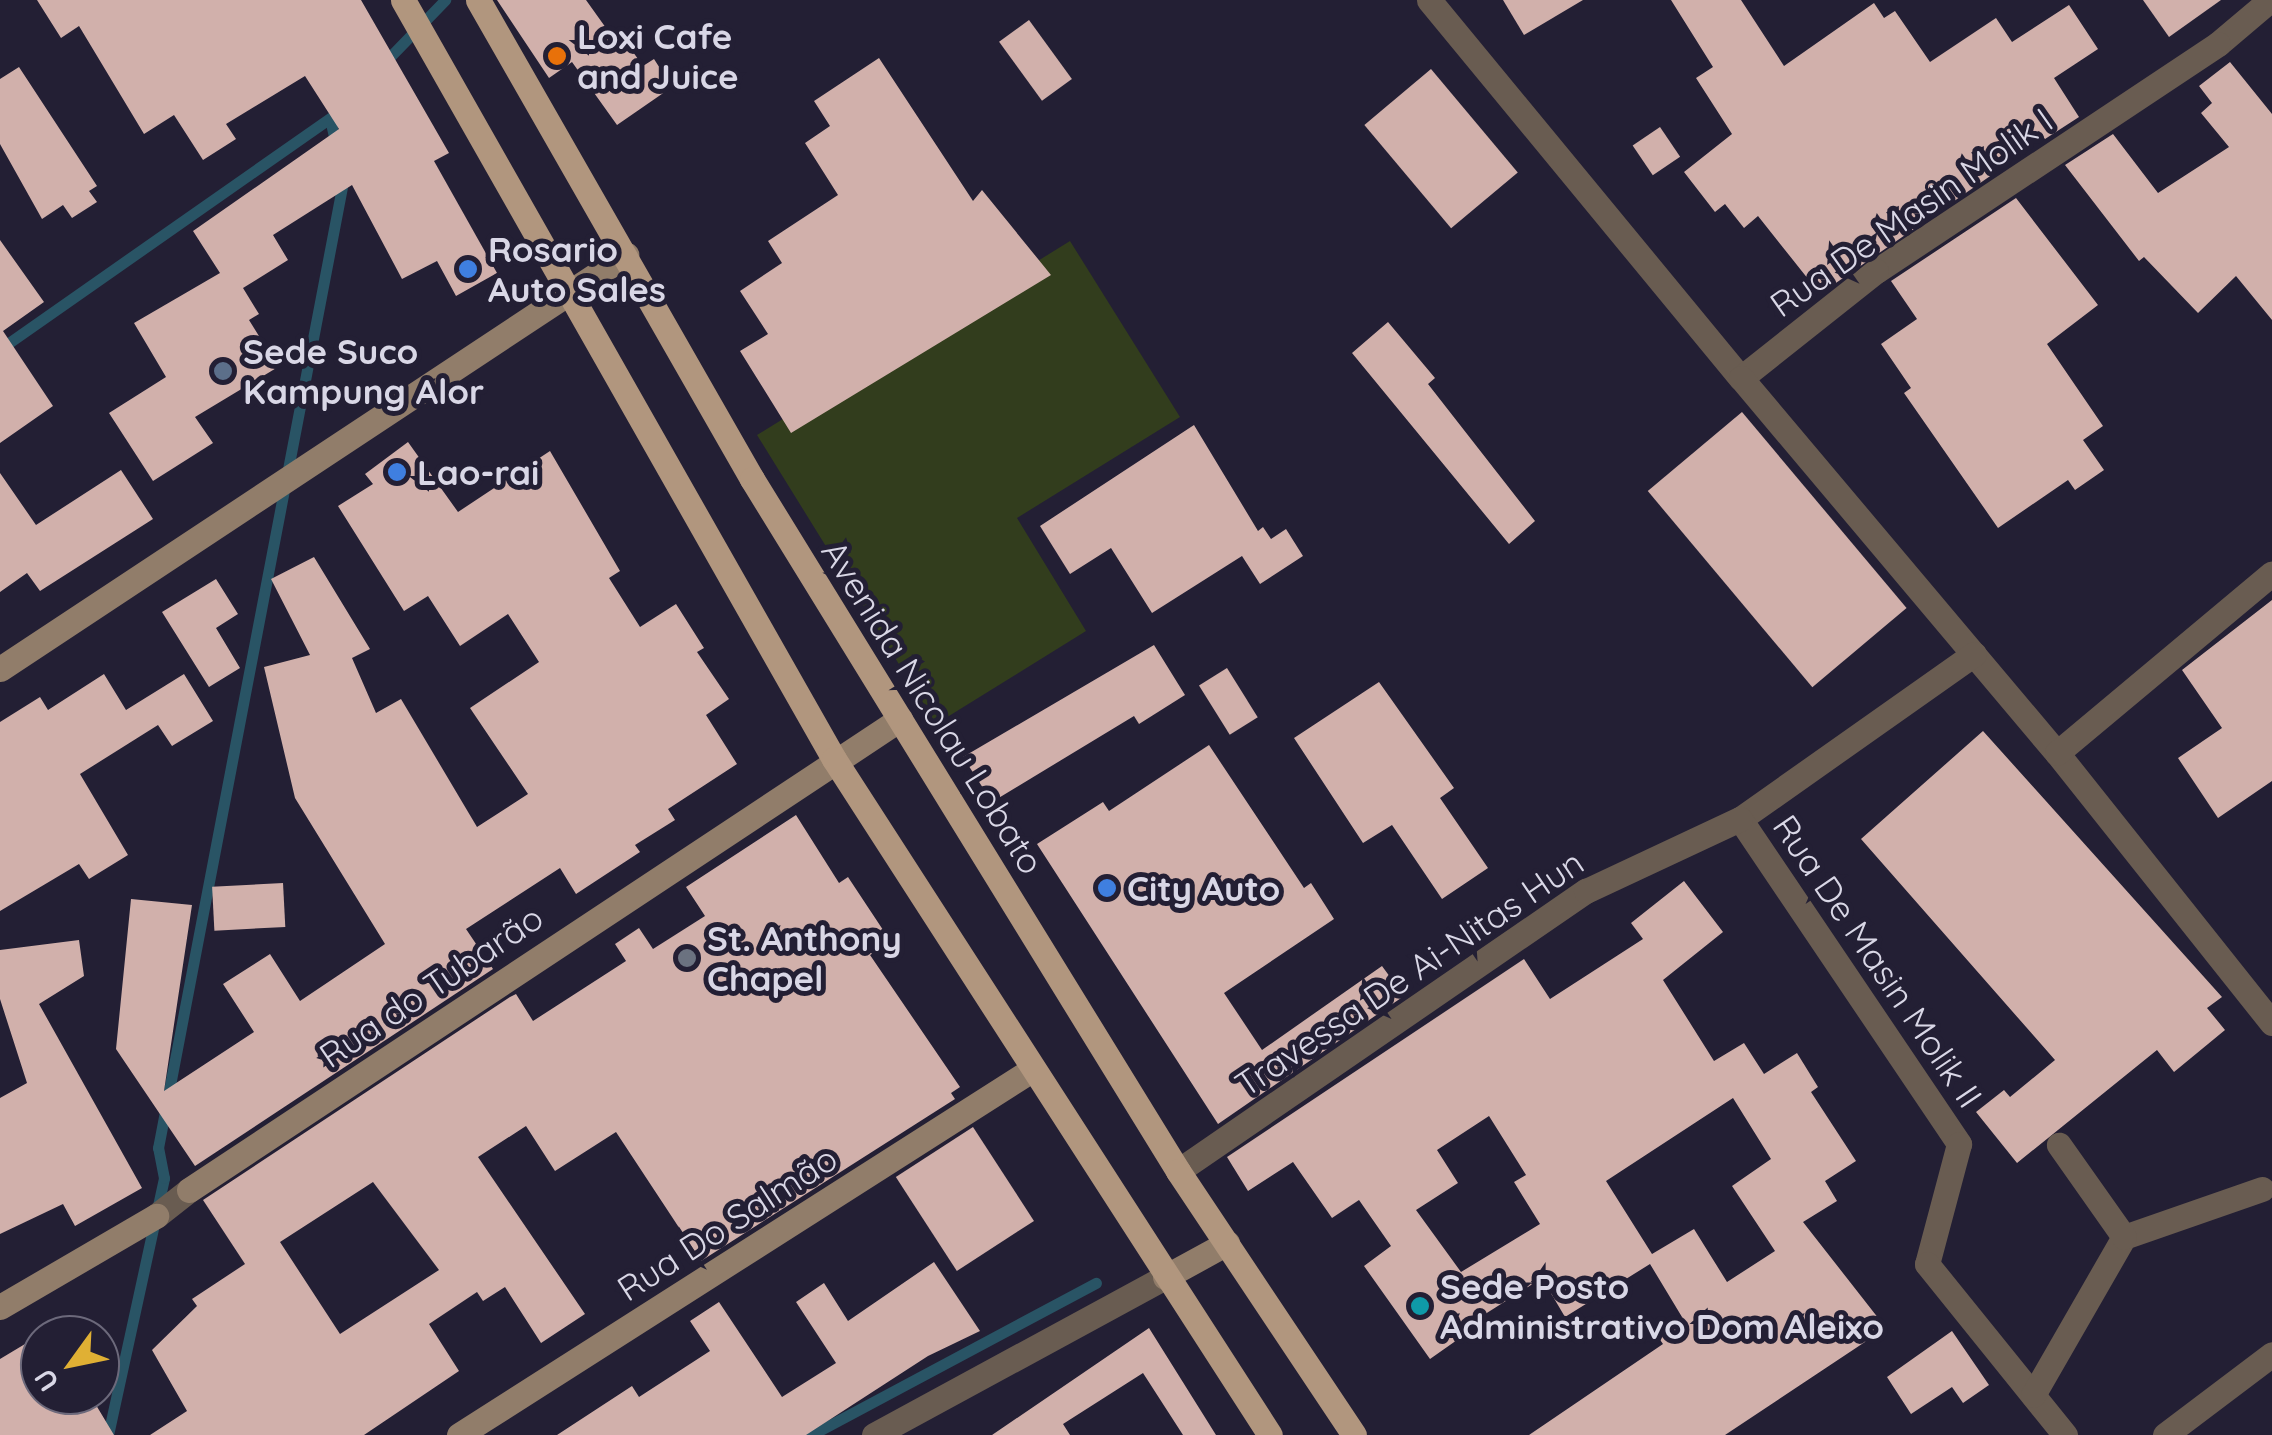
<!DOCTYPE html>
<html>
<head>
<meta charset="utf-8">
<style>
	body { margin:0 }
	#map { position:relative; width:2272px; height:1435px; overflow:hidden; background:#231f34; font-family:Quicksand,sans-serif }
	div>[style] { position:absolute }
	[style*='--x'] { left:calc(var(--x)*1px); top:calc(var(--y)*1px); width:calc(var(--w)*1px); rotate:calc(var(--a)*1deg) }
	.green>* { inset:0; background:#323d1d }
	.stream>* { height:11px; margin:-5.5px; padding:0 5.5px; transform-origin:5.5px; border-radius:5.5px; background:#295465 }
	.building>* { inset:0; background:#d1b0ab; transform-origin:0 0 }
	.street>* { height:25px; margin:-12.5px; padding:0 12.5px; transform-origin:12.5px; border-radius:12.5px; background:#695c51 }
	.secondary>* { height:25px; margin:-12.5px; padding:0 12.5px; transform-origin:12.5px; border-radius:12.5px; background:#917d6a }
	.primary>* { height:25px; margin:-12.5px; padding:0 12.5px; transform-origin:12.5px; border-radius:12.5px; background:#b1967e }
	.dots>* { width:28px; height:28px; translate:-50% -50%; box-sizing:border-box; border:5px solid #231f34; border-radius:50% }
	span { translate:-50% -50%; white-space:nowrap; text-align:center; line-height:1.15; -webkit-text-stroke:10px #231f34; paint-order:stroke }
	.poi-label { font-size:35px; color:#d9d7e6; font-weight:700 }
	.left { translate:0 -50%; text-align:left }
	.street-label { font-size:35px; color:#d9d7e6 }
	.north { position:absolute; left:20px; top:1315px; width:100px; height:100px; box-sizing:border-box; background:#231f34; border:2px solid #6c697b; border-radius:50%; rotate:237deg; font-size:28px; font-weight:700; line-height:40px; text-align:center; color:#d9d7e6 }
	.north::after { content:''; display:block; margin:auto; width:35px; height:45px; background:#e0b034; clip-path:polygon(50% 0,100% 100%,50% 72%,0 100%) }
</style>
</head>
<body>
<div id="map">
	<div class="green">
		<i style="clip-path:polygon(1070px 241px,1180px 417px,1017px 518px,1086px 631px,936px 724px,757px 435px)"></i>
	</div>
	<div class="stream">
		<i style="--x:382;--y:65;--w:91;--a:-45.9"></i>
		<i style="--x:330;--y:119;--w:26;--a:77"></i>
		<i style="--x:0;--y:349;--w:409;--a:-35"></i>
		<i style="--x:108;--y:1435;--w:263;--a:-77.7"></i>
		<i style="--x:164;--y:1178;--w:31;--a:-101"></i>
		<i style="--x:158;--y:1148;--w:984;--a:-79.16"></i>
		<i style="--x:811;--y:1435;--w:323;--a:-28.1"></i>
	</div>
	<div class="building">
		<i style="clip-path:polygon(37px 0,361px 0,449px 153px,434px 161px,497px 273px,456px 296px,437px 261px,402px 279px,352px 185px,273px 235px,288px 260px,243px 288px,259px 314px,249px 320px,278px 367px,195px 417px,213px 443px,153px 481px,109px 413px,166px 377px,134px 323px,220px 273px,193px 231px,339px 129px,305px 76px,226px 124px,236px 139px,203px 160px,174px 115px,144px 134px,79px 26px,61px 38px)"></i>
		<i style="clip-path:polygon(497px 0,586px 0,621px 49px,628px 45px,643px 66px,654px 59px,672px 87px,617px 125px,572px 62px,549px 78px)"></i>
		<i style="clip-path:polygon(1503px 0,1583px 0,1524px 35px)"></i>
		<i style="clip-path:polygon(1671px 0,1741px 0,1784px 66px,1874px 3px,1884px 18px,1895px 11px,1930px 62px,1996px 18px,2012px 42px,2069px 5px,2098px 49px,2054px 78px,2079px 117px,2045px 139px,2039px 131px,1990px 163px,1996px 172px,1820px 294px,1758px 216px,1744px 228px,1725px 204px,1715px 212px,1684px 172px,1732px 134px,1696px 78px,1713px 67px)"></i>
		<i style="clip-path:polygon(2143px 0,2221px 0,2169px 37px)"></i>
		<i style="left:1029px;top:20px;width:73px;height:37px;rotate:54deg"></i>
		<i style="clip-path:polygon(879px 58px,973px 201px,982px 190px,1051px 275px,791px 433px,740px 351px,768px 334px,740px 291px,782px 263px,768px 241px,838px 195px,805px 143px,830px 126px,814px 101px)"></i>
		<i style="clip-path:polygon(2230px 62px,2272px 114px,2272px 320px,2236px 276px,2198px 313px,2144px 257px,2139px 261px,2065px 165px,2113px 134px,2158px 193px,2229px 147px,2201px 113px,2212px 103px,2199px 86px)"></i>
		<i style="clip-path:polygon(19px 67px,97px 186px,89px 191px,97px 202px,72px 218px,63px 205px,42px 219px,0 144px,0 79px)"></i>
		<i style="left:1431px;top:69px;width:135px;height:87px;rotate:50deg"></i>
		<i style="left:1660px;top:127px;width:36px;height:33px;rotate:56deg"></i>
		<i style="clip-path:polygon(2016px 198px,2098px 305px,2047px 344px,2103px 426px,2083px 440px,2104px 470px,2075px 490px,2068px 480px,1998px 528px,1904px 393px,1911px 388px,1881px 344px,1917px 319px,1891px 281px)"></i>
		<i style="clip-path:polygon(0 240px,44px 302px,3px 331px,53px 406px,0 443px)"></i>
		<i style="clip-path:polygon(1388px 322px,1435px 378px,1428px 384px,1535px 521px,1509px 544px,1352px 353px)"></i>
		<i style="left:1742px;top:412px;width:256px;height:123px;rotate:50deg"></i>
		<i style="clip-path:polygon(1194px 425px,1258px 531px,1263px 527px,1271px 539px,1286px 529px,1303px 556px,1260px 584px,1242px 556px,1152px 613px,1111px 548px,1070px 574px,1040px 526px)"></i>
		<i style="clip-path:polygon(408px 442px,458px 512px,550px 451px,620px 571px,609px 578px,640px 627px,676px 604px,704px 648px,697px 652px,729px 699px,706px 715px,737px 764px,668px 809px,675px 820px,635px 845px,640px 852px,576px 894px,560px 868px,466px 929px,493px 969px,195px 1166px,116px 1049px,131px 899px,192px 905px,164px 1091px,254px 1032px,223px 984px,270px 954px,300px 1001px,385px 944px,295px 798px,264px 667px,310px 655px,271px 579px,314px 557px,370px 649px,352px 658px,376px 713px,401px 699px,477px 827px,528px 794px,470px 708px,539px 662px,508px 614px,460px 646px,428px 596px,404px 611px,338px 506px,373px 484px,365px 474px)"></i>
		<i style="clip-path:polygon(121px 470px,153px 519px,40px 591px,27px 573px,0 592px,0 473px,36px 525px)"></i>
		<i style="clip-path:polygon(216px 579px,238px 614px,216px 628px,240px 668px,209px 687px,162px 612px)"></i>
		<i style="clip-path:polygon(2272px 600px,2272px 781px,2218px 818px,2178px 758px,2222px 728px,2182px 670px)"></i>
		<i style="clip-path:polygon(1154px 645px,1185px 695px,1139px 724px,1134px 716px,992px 802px,963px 757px)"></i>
		<i style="left:1227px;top:668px;width:58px;height:33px;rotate:58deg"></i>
		<i style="clip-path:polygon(104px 674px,126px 710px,184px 674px,213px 721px,172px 746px,158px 725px,80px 774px,128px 855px,89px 879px,79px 864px,0 911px,0 722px,40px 697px,48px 710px)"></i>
		<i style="clip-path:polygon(1379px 682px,1454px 788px,1440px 798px,1488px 868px,1442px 899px,1392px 825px,1363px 843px,1294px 738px)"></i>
		<i style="clip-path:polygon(1983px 731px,2222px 997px,2207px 1008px,2225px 1030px,2174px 1072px,2157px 1050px,2017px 1163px,1976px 1112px,2004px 1090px,2010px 1097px,2055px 1060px,1861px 839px)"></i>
		<i style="clip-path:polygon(1209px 745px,1304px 888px,1311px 883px,1334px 919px,1224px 993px,1262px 1050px,1382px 966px,1404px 996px,1218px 1124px,1037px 844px,1103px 802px,1109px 811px)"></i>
		<i style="clip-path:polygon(evenodd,796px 815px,839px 883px,848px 877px,891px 942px,870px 955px,960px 1087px,951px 1093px,955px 1099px,701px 1261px,616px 1132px,555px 1171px,526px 1126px,478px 1157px,585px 1314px,541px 1343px,505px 1287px,483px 1301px,477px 1292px,429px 1324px,459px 1371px,364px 1435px,150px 1435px,187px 1411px,152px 1350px,197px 1306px,192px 1299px,245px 1264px,203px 1200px,510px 997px,516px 994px,533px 1021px,626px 961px,615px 944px,639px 928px,653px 949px,705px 916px,686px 887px,796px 815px,373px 1182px,439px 1270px,340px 1334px,280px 1242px,373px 1182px)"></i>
		<i style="clip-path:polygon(evenodd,1684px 881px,1723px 932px,1663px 980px,1714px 1061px,1744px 1043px,1764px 1074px,1797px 1053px,1818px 1087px,1811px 1092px,1856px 1161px,1825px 1181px,1837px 1201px,1803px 1222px,1886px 1328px,1725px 1435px,1529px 1435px,1663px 1344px,1656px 1334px,1682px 1317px,1650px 1264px,1565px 1317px,1542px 1278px,1463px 1328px,1467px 1333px,1430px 1359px,1364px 1266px,1391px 1246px,1359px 1200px,1332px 1218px,1293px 1162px,1248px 1191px,1227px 1157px,1524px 959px,1550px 999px,1564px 990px,1643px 939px,1631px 923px,1684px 881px,1733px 1098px,1771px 1159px,1732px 1186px,1775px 1251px,1727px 1282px,1694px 1229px,1652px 1254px,1606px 1181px,1733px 1098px,1684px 881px,1489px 1116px,1526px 1175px,1514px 1182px,1540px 1224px,1461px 1272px,1416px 1210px,1458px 1183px,1437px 1150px,1489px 1116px)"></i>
		<i style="left:283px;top:883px;width:44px;height:71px;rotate:87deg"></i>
		<i style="clip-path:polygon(79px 940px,84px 976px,39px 1004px,142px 1188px,75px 1226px,63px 1204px,0 1234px,0 1098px,27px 1083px,0 999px,0 950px)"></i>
		<i style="left:973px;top:1127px;width:112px;height:92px;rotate:57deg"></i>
		<i style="clip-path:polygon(934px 1262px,980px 1331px,928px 1356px,806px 1435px,557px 1435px,632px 1386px,639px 1397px,710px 1351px,690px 1321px,719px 1302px,782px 1397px,836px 1363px,796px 1302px,824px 1283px,848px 1321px)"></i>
		<i style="clip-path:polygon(1149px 1328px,1216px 1435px,1183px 1435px,1143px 1373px,1063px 1424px,1070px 1435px,992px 1435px)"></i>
		<i style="clip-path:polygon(1952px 1331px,1989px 1385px,1963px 1403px,1952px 1387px,1911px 1414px,1887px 1377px)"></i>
		<i style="clip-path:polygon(40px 1335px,40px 1395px,90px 1395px,114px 1435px,0 1435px,0 1359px)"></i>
	</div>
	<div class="street">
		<i style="--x:1429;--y:0;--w:490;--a:50.5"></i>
		<i style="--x:2270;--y:0;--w:68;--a:139.8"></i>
		<i style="--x:2218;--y:44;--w:410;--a:146.4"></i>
		<i style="--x:1876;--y:271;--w:172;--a:141.6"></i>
		<i style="--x:1741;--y:378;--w:490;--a:49.9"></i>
		<i style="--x:2057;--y:753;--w:345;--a:51.5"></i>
		<i style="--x:1974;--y:654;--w:286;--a:144.8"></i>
		<i style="--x:1740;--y:819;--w:392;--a:56"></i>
		<i style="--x:1959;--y:1144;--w:124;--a:104.9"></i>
		<i style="--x:1927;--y:1264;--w:220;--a:51.1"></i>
		<i style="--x:2057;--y:753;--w:280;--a:-39.9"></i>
		<i style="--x:1178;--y:1171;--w:495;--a:-34.5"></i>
		<i style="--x:1586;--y:891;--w:170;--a:-25.1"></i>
		<i style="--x:156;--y:1216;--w:42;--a:-38.2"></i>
		<i style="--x:2124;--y:1237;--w:146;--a:-19.2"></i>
		<i style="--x:2033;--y:1395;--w:182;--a:-60.1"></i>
		<i style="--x:2124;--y:1237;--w:113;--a:-125.2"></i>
		<i style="--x:874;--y:1435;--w:331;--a:-28.5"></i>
		<i style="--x:2165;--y:1435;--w:134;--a:-37.1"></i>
	</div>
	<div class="secondary">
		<i style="--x:0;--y:669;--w:751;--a:-33.48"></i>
		<i style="--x:189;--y:1190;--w:853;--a:-33.52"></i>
		<i style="--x:1165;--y:1277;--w:71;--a:-28.7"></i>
		<i style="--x:0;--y:1307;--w:181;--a:-30.3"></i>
		<i style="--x:459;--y:1435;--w:681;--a:-32.52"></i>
	</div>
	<div class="primary">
		<i style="--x:403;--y:0;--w:873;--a:60.41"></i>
		<i style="--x:834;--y:759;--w:804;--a:57.18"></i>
		<i style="--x:478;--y:0;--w:552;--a:60.23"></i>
		<i style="--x:752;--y:479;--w:813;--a:58.38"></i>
		<i style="--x:1178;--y:1171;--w:317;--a:56.3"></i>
	</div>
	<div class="dots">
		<i style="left:557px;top:56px;background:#e8710a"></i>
		<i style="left:468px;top:269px;background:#3f7fe0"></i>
		<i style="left:223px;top:371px;background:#5c6f8a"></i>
		<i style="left:397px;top:472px;background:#3f7fe0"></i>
		<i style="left:1107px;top:888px;background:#3f7fe0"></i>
		<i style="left:687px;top:958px;background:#6b7280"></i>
		<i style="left:1420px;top:1306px;background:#0f9aa8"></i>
	</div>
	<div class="poi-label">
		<span class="left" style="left:577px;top:56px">Loxi Cafe<br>and Juice</span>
		<span class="left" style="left:488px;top:269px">Rosario<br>Auto Sales</span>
		<span class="left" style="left:243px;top:371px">Sede Suco<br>Kampung Alor</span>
		<span class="left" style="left:417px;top:472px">Lao-rai</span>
		<span class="left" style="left:1127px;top:888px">City Auto</span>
		<span class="left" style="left:707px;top:958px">St. Anthony<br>Chapel</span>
		<span class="left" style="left:1440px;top:1306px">Sede Posto<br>Administrativo Dom Aleixo</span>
	</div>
	<div class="street-label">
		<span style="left:1911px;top:212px;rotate:-35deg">Rua De Masin Molik I</span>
		<span style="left:933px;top:707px;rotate:58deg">Avenida Nicolau Lobato</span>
		<span style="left:1878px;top:961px;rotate:56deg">Rua De Masin Molik II</span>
		<span style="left:1409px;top:973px;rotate:-34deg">Travessa De Ai-Nitas Hun</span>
		<span style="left:431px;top:986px;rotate:-34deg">Rua do Tubarão</span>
		<span style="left:727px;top:1223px;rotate:-33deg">Rua Do Salmão</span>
	</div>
	<div class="north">U</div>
</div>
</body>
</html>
